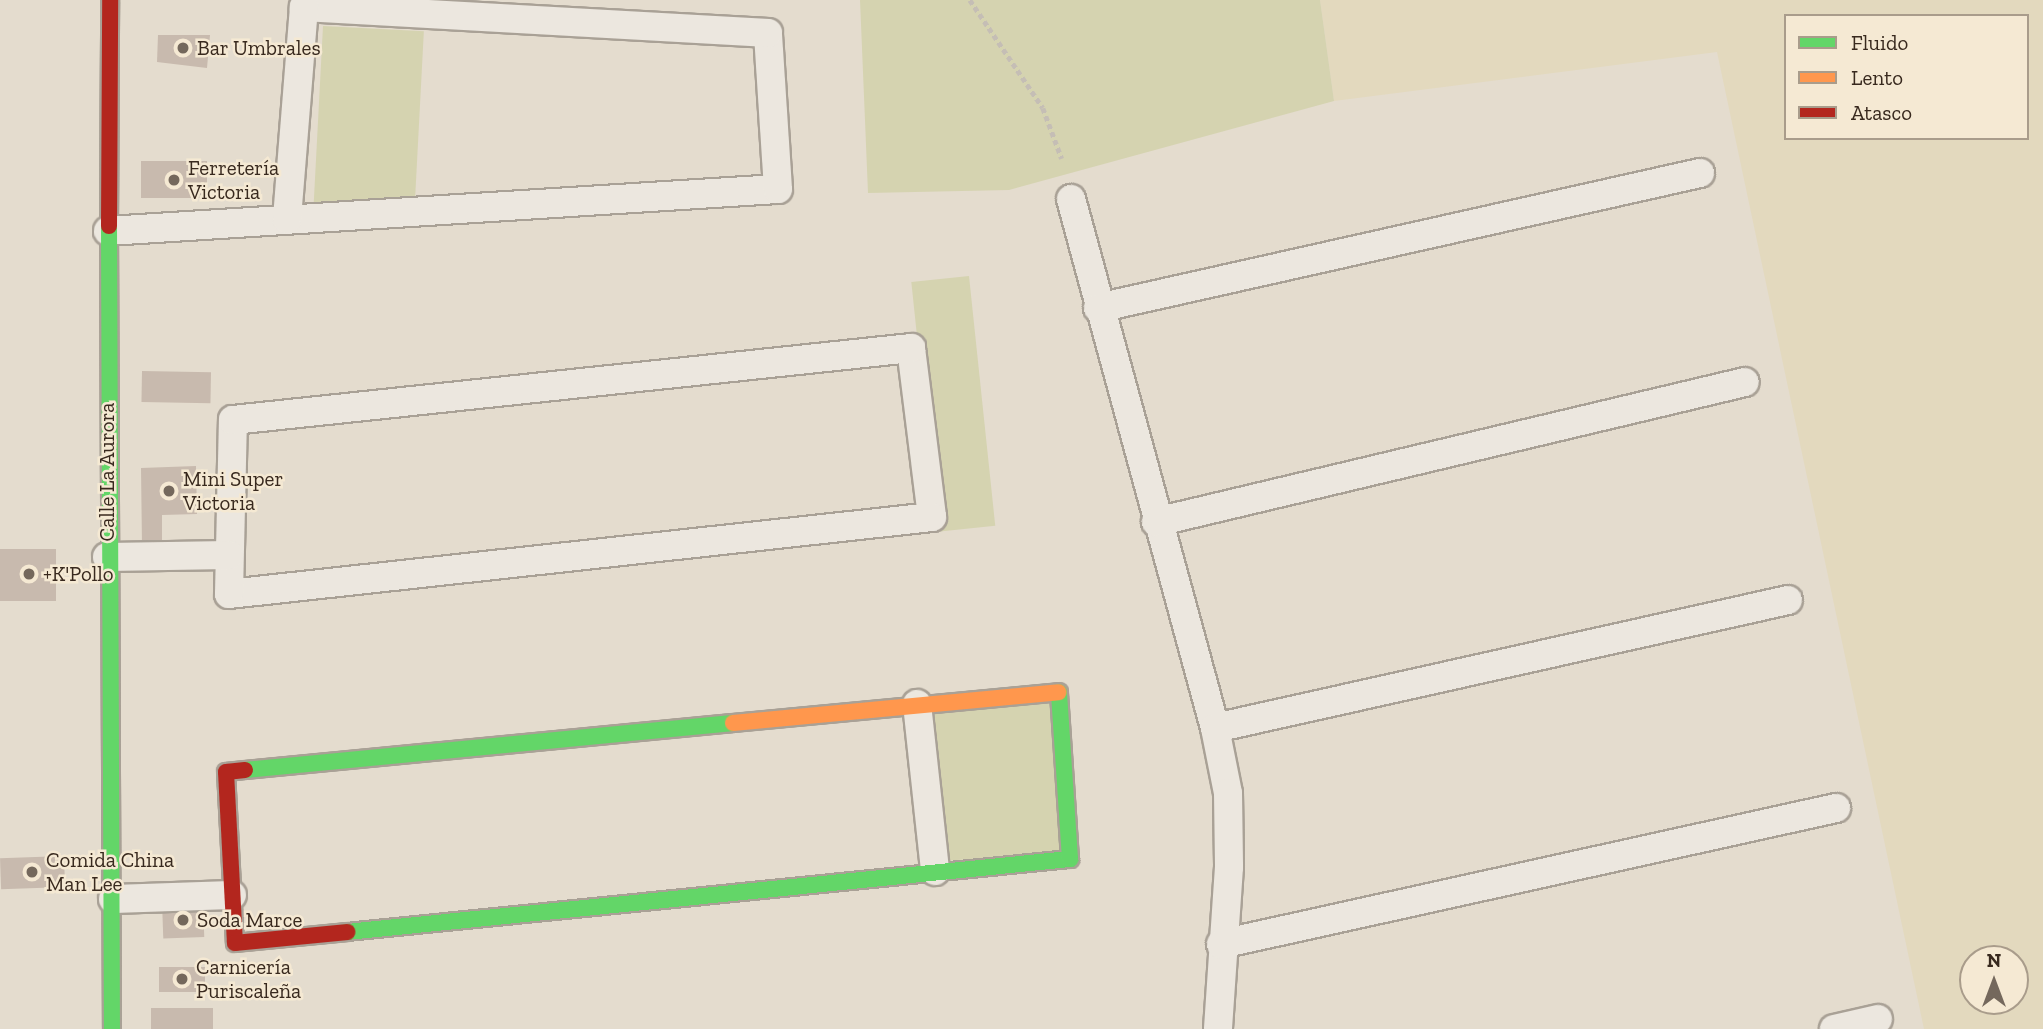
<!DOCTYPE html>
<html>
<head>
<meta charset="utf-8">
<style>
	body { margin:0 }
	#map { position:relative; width:2043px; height:1029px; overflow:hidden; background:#e4dcce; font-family:"Zilla Slab",serif }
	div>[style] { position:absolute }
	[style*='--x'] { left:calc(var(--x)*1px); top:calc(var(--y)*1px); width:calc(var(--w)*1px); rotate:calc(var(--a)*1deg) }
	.farmland>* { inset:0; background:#e3d9be }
	.green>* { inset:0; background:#d5d3b0; transform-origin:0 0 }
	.building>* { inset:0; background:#c8baae; transform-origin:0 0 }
	.path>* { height:4.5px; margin-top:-2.25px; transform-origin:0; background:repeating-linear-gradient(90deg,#c5beb5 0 5px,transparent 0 8.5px) }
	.roads { filter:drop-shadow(2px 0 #a9a196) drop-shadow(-2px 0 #a9a196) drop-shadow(0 2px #a9a196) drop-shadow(0 -2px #a9a196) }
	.street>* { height:28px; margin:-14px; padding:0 14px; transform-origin:14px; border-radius:14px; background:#ece7df }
	.fast>* { height:16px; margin:-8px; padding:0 8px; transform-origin:8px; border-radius:8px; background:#63d668 }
	.slow>* { height:16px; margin:-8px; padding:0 8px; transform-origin:8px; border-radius:8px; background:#ff974d }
	.jam>* { height:16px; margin:-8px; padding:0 8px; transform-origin:8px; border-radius:8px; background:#b3261e }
	.dots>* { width:19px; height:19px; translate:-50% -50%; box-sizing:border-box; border:4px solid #f5e9d3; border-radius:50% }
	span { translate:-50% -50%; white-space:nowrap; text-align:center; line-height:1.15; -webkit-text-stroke:5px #f5e9d3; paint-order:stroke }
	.poi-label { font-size:21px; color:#38291e }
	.left { translate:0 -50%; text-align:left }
	.street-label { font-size:21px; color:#38291e }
	.legend { position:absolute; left:1784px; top:14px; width:245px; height:126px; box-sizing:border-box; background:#f5e9d3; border:2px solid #a99c8b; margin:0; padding:9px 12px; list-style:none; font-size:21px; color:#38291e }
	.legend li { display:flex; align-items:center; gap:14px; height:35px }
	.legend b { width:35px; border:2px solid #a99c8b }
	.north { position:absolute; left:1959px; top:945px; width:70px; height:70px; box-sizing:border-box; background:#f5e9d3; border:2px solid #a99c8b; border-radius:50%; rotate:0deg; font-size:19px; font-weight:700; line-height:28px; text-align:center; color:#38291e }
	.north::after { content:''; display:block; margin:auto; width:24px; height:32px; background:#74685c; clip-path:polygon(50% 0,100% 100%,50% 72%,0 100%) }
</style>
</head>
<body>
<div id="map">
	<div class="farmland">
		<i style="clip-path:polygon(evenodd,1320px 0,2043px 0,2043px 1029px,1924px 1029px,1717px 52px,1334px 101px,1320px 0,1786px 16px,2027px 16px,2027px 138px,1786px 138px,1786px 16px,1320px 0,1973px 959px,2015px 959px,2015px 1001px,1973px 1001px,1973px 959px)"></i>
	</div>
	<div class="green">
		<i style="clip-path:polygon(860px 0,1320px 0,1334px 101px,1009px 190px,868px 193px)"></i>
		<i style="left:323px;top:26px;width:101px;height:177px;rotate:3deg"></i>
		<i style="left:969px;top:276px;width:251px;height:58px;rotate:84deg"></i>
		<i style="left:1051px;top:703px;width:150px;height:119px;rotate:86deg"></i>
	</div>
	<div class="building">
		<i style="clip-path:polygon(158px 35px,210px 35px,207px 68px,157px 62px)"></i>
		<i style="left:141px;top:161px;width:66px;height:37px"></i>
		<i style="left:142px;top:371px;width:69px;height:31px;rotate:1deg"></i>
		<i style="clip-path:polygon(196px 466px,197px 514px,162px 515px,162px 547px,142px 546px,141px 468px)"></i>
		<i style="left:0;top:549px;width:56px;height:52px"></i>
		<i style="left:64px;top:856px;width:31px;height:64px;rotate:88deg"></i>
		<i style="left:203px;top:901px;width:36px;height:41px;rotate:88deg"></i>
		<i style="left:159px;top:967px;width:46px;height:25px"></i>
		<i style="left:213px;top:1008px;width:21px;height:62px;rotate:90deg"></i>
	</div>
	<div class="path">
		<i style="--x:970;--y:0;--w:130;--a:55.9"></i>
		<i style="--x:1043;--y:108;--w:54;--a:69.6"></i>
	</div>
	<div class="roads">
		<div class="street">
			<i style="--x:1071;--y:199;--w:548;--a:74.77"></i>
			<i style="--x:1215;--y:728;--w:66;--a:78.7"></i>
			<i style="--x:1228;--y:793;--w:74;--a:89.2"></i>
			<i style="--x:1229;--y:867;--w:162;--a:93.9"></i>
			<i style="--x:108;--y:231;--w:671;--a:-3.59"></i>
			<i style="--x:778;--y:189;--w:156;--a:-93.7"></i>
			<i style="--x:768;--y:33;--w:465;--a:-176.8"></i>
			<i style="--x:304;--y:7;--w:213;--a:94.6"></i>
			<i style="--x:1098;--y:308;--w:617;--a:-12.64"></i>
			<i style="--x:911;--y:348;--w:170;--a:82.9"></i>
			<i style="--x:932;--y:517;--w:707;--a:173.75"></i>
			<i style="--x:229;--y:594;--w:174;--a:-88.7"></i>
			<i style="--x:233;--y:420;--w:682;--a:-6.06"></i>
			<i style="--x:1156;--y:522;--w:605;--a:-13.37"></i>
			<i style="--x:107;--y:557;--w:122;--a:-0.9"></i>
			<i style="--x:917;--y:704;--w:168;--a:83.8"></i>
			<i style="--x:1215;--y:728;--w:587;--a:-12.59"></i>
			<i style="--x:113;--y:899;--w:119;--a:-1.9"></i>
			<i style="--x:1221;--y:944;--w:630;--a:-12.47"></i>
			<i style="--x:1834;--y:1029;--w:45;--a:-12.8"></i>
		</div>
		<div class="fast">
			<i style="--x:109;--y:226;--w:803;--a:89.79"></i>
			<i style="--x:245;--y:770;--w:490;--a:-5.5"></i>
			<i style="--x:347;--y:932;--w:727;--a:-5.77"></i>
			<i style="--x:1070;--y:859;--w:167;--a:-93.8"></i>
		</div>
		<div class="slow">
			<i style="--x:733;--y:723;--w:327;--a:-5.4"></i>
		</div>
		<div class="jam">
			<i style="--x:109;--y:226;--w:226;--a:-89.7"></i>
			<i style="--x:245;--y:770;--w:19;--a:174"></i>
			<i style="--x:226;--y:772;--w:171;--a:87"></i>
			<i style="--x:235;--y:943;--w:113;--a:-5.6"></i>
		</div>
	</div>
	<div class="dots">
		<i style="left:183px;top:48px;background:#74685c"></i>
		<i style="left:174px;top:180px;background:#74685c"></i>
		<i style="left:169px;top:491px;background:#74685c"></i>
		<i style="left:29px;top:574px;background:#74685c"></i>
		<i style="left:32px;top:872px;background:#74685c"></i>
		<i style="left:183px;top:920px;background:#74685c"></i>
		<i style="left:182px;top:979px;background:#74685c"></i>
	</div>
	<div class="poi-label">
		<span class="left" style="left:197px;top:48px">Bar Umbrales</span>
		<span class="left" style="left:188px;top:180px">Ferretería<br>Victoria</span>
		<span class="left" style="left:183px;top:491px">Mini Super<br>Victoria</span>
		<span class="left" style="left:43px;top:574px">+K'Pollo</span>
		<span class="left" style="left:46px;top:872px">Comida China<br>Man Lee</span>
		<span class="left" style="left:197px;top:920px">Soda Marce</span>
		<span class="left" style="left:196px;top:979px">Carnicería<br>Puriscaleña</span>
	</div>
	<div class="street-label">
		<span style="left:107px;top:472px;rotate:-90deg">Calle La Aurora</span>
	</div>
	<ul class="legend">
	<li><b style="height:9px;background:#63d668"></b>Fluido</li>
	<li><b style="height:9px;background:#ff974d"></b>Lento</li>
	<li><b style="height:9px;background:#b3261e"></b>Atasco</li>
	</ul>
	<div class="north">N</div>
</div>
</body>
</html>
